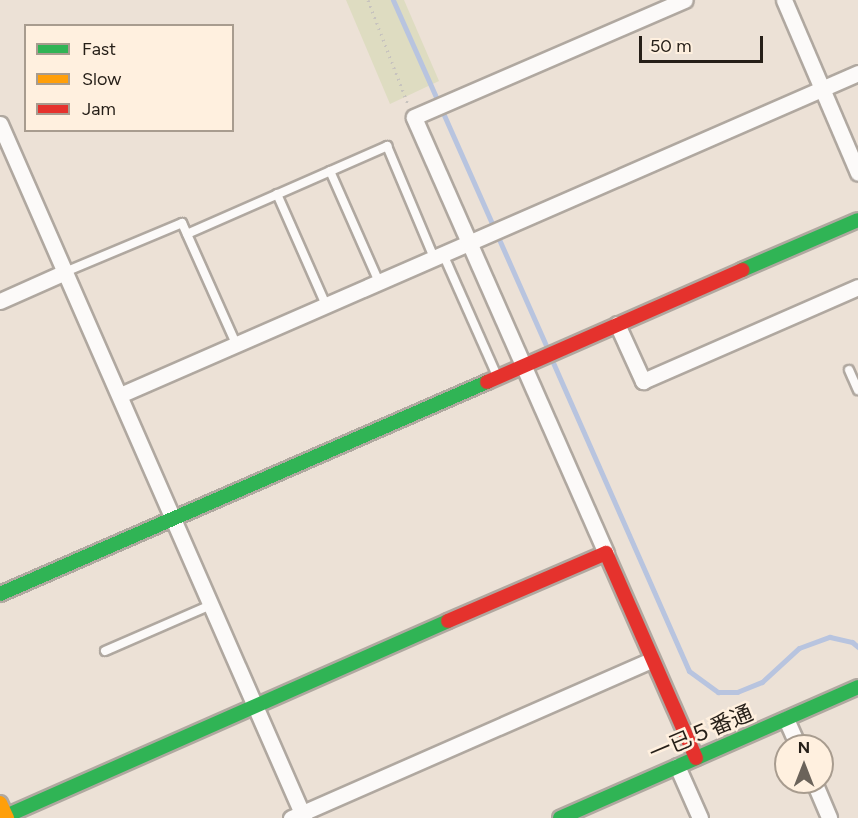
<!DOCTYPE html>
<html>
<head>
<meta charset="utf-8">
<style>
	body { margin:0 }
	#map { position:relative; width:858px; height:818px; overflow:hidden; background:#ece1d6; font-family:Figtree,"Noto Sans JP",sans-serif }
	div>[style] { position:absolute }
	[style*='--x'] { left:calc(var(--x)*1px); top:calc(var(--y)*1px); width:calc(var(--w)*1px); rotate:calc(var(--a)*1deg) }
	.green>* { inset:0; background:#dedcc1 }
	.stream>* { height:5px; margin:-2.5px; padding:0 2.5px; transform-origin:2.5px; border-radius:2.5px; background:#b8c4df }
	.path>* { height:3px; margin-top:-1.5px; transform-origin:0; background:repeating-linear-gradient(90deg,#c7c3be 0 1.5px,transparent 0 6px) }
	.roads { filter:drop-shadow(2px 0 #b0a8a0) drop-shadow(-2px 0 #b0a8a0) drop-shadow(0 2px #b0a8a0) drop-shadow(0 -2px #b0a8a0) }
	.lane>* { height:8px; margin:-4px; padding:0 4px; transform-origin:4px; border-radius:4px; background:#fcfaf9 }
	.street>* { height:15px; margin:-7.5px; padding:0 7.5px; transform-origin:7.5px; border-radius:7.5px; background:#fcfaf9 }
	.fast>* { height:14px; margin:-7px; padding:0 7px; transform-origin:7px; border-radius:7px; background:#30b455 }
	.slow>* { height:14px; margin:-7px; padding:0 7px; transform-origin:7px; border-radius:7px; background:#ff9f0a }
	.jam>* { height:14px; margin:-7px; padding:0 7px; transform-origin:7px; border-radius:7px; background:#e5322d }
	span { translate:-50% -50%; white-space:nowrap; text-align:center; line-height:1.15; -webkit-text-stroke:5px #fff0df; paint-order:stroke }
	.street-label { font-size:22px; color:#261f18 }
	.legend { position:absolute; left:24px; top:24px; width:210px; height:108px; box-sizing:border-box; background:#fff0df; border:2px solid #a89c8f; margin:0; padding:8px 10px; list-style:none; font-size:18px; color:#261f18 }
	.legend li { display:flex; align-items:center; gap:12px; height:30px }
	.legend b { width:30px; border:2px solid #a89c8f }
	.north { position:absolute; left:774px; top:734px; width:60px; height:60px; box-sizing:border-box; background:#fff0df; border:2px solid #a89c8f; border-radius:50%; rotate:0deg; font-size:16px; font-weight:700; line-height:24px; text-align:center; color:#261f18 }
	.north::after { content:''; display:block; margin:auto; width:21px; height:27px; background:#6b635a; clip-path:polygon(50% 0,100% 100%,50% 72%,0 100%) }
	.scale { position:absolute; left:639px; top:36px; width:124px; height:27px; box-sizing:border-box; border:3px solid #261f18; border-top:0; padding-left:8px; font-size:18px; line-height:21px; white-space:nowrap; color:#261f18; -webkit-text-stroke:4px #fff0df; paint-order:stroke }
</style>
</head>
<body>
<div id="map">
	<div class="green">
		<i style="clip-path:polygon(346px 0,404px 0,439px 81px,390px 104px)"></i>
	</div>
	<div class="stream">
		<i style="--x:393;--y:0;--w:383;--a:66.1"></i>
		<i style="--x:551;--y:358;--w:342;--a:66.2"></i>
		<i style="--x:689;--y:671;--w:36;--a:36"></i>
		<i style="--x:718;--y:692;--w:19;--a:0"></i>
		<i style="--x:737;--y:692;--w:27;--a:-22"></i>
		<i style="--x:762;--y:682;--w:50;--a:-42.6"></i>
		<i style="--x:799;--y:648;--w:33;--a:-20"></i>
		<i style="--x:830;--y:637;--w:23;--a:13"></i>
		<i style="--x:852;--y:642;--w:8;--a:40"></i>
	</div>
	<div class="path">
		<i style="--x:368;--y:0;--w:111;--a:69"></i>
	</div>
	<div class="roads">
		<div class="lane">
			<i style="--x:330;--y:171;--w:121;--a:66.2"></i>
			<i style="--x:277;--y:194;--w:121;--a:66.2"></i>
			<i style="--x:187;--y:234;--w:219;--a:-23.7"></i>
			<i style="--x:387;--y:146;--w:121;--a:67.2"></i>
			<i style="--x:443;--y:254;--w:133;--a:66.1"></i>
			<i style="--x:65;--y:272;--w:127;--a:-22.7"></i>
			<i style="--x:182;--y:223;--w:133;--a:65.9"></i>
			<i style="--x:849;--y:370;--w:22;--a:66"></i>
			<i style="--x:105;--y:651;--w:116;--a:-23.5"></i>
		</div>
		<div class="street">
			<i style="--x:784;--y:0;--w:188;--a:66.8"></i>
			<i style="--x:0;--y:124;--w:758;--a:66.34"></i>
			<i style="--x:0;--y:301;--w:71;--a:-24"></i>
			<i style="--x:617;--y:324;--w:63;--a:65.5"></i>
			<i style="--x:643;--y:381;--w:235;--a:-23.6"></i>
			<i style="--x:120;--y:395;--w:805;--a:-23.57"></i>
			<i style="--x:606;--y:553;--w:476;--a:-113.8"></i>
			<i style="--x:414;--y:117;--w:295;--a:-23.4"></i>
			<i style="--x:786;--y:719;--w:30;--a:66"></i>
			<i style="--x:677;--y:766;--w:57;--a:66.1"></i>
			<i style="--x:814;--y:782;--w:39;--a:67"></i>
			<i style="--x:291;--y:818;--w:393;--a:-23.7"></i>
		</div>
		<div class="fast">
			<i style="--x:742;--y:270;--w:126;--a:-23.3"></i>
			<i style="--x:0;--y:594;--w:531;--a:-23.52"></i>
			<i style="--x:6;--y:816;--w:483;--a:-23.8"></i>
			<i style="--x:560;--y:818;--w:326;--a:-23.7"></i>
		</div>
		<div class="slow">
			<i style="--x:0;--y:803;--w:17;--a:65"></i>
		</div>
		<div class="jam">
			<i style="--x:487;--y:382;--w:279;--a:-23.7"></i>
			<i style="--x:448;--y:621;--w:172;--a:-23.3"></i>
			<i style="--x:606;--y:553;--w:224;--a:66.3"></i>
		</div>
	</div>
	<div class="street-label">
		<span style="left:701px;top:733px;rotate:-23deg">一已５番通</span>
	</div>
	<ul class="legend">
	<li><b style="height:8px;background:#30b455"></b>Fast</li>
	<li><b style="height:8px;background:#ff9f0a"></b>Slow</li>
	<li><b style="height:8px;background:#e5322d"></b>Jam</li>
	</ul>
	<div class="north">N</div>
	<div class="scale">50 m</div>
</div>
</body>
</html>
